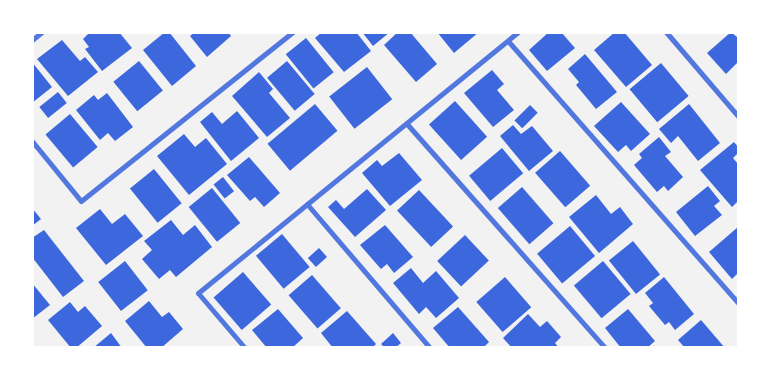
<!DOCTYPE html>
<html>
<head>
<meta charset="utf-8">
<style>
	body { margin:0 }
	#map { position:relative; width:771px; height:380px; overflow:hidden; background:#f2f2f2; font-family:"Fira Sans Condensed",sans-serif }
	div>[style] { position:absolute }
	[style*='--x'] { left:calc(var(--x)*1px); top:calc(var(--y)*1px); width:calc(var(--w)*1px); rotate:calc(var(--a)*1deg) }
	.building>* { inset:0; background:#3d67dc; transform-origin:0 0 }
	.minor>* { height:5px; margin:-2.5px; padding:0 2.5px; transform-origin:2.5px; border-radius:2.5px; background:#5277de }
	span { translate:-50% -50%; white-space:nowrap; text-align:center; line-height:1.15; -webkit-text-stroke:4.5px #fff; paint-order:stroke }
	.frame { position:absolute; inset:0; border:34px solid #fff; pointer-events:none }
</style>
</head>
<body>
<div id="map">
	<div class="building">
		<i style="clip-path:polygon(90px 32px,119px 32px,132px 48px,102px 71px,85px 49px,89px 47px,83px 39px)"></i>
		<i style="clip-path:polygon(165px 32px,169px 32px,196px 66px,172px 86px,143px 50px)"></i>
		<i style="clip-path:polygon(195px 32px,228px 32px,231px 36px,207px 57px,190px 36px)"></i>
		<i style="clip-path:polygon(322px 32px,356px 32px,371px 51px,344px 72px,315px 38px)"></i>
		<i style="clip-path:polygon(362px 32px,390px 32px,373px 46px)"></i>
		<i style="clip-path:polygon(398px 32px,410px 32px,437px 64px,416px 82px,384px 45px)"></i>
		<i style="clip-path:polygon(437px 32px,479px 32px,454px 53px)"></i>
		<i style="clip-path:polygon(549px 32px,561px 32px,575px 48px,547px 71px,529px 50px)"></i>
		<i style="clip-path:polygon(615px 32px,624px 32px,652px 65px,626px 87px,594px 50px)"></i>
		<i style="clip-path:polygon(731px 32px,738px 38px,738px 62px,726px 74px,707px 53px)"></i>
		<i style="left:306px;top:38px;width:44px;height:26px;rotate:51deg"></i>
		<i style="clip-path:polygon(62px 40px,80px 61px,85px 57px,98px 72px,68px 96px,37px 59px)"></i>
		<i style="clip-path:polygon(585px 54px,617px 92px,596px 109px,576px 85px,579px 82px,568px 69px)"></i>
		<i style="left:139px;top:61px;width:38px;height:33px;rotate:51deg"></i>
		<i style="left:287px;top:61px;width:43px;height:26px;rotate:50deg"></i>
		<i style="clip-path:polygon(32px 62px,52px 87px,32px 103px)"></i>
		<i style="left:661px;top:63px;width:43px;height:41px;rotate:50deg"></i>
		<i style="left:367px;top:67px;width:41px;height:48px;rotate:52deg"></i>
		<i style="clip-path:polygon(492px 70px,504px 84px,497px 90px,514px 110px,493px 127px,464px 93px)"></i>
		<i style="clip-path:polygon(259px 72px,273px 89px,269px 93px,290px 118px,267px 137px,232px 96px)"></i>
		<i style="left:58px;top:92px;width:14px;height:24px;rotate:51deg"></i>
		<i style="clip-path:polygon(107px 93px,133px 127px,115px 141px,108px 133px,100px 140px,76px 110px,94px 95px,98px 100px)"></i>
		<i style="left:455px;top:101px;width:48px;height:35px;rotate:48deg"></i>
		<i style="clip-path:polygon(621px 102px,650px 134px,631px 151px,626px 145px,618px 152px,594px 126px)"></i>
		<i style="left:315px;top:104px;width:35px;height:62px;rotate:50deg"></i>
		<i style="clip-path:polygon(689px 104px,720px 143px,698px 161px,678px 136px,671px 143px,659px 129px)"></i>
		<i style="left:530px;top:105px;width:11px;height:22px;rotate:45deg"></i>
		<i style="clip-path:polygon(237px 111px,259px 138px,231px 161px,200px 122px,212px 112px,222px 124px)"></i>
		<i style="left:70px;top:114px;width:43px;height:32px;rotate:50deg"></i>
		<i style="clip-path:polygon(513px 125px,521px 134px,532px 126px,553px 151px,529px 171px,500px 136px)"></i>
		<i style="clip-path:polygon(184px 134px,195px 147px,206px 138px,227px 164px,189px 195px,157px 156px)"></i>
		<i style="clip-path:polygon(659px 137px,671px 152px,665px 156px,683px 177px,668px 191px,664px 186px,657px 192px,634px 165px,642px 158px,639px 154px)"></i>
		<i style="clip-path:polygon(734px 142px,738px 147px,738px 153px,733px 158px,738px 164px,738px 201px,732px 207px,700px 170px)"></i>
		<i style="left:502px;top:148px;width:33px;height:43px;rotate:50deg"></i>
		<i style="left:560px;top:151px;width:46px;height:33px;rotate:49deg"></i>
		<i style="clip-path:polygon(399px 153px,422px 180px,390px 206px,362px 173px,377px 160px,382px 166px)"></i>
		<i style="clip-path:polygon(249px 157px,280px 193px,264px 207px,255px 197px,250px 201px,227px 175px)"></i>
		<i style="left:154px;top:169px;width:44px;height:31px;rotate:51deg"></i>
		<i style="left:223px;top:177px;width:18px;height:12px;rotate:52deg"></i>
		<i style="clip-path:polygon(708px 186px,720px 201px,714px 206px,722px 215px,695px 236px,676px 212px)"></i>
		<i style="left:522px;top:187px;width:48px;height:32px;rotate:49deg"></i>
		<i style="left:212px;top:188px;width:45px;height:30px;rotate:51deg"></i>
		<i style="clip-path:polygon(367px 189px,386px 210px,355px 237px,328px 207px,336px 200px,344px 209px)"></i>
		<i style="left:419px;top:190px;width:50px;height:30px;rotate:47deg"></i>
		<i style="clip-path:polygon(596px 195px,611px 214px,620px 207px,633px 224px,599px 253px,569px 217px)"></i>
		<i style="clip-path:polygon(32px 208px,41px 219px,32px 226px)"></i>
		<i style="clip-path:polygon(100px 209px,112px 224px,125px 214px,143px 236px,106px 265px,76px 228px)"></i>
		<i style="clip-path:polygon(171px 220px,183px 235px,195px 225px,212px 247px,176px 277px,170px 270px,159px 279px,142px 259px,152px 250px,144px 241px)"></i>
		<i style="clip-path:polygon(385px 225px,413px 257px,394px 273px,387px 264px,381px 269px,360px 245px)"></i>
		<i style="left:570px;top:226px;width:39px;height:43px;rotate:50deg"></i>
		<i style="clip-path:polygon(738px 227px,738px 273px,732px 279px,709px 252px)"></i>
		<i style="clip-path:polygon(44px 230px,84px 281px,63px 297px,32px 257px,32px 238px)"></i>
		<i style="left:282px;top:234px;width:43px;height:34px;rotate:50deg"></i>
		<i style="left:465px;top:235px;width:35px;height:38px;rotate:47deg"></i>
		<i style="left:633px;top:241px;width:43px;height:31px;rotate:51deg"></i>
		<i style="left:319px;top:248px;width:12px;height:15px;rotate:48deg"></i>
		<i style="left:125px;top:261px;width:37px;height:34px;rotate:52deg"></i>
		<i style="left:603px;top:261px;width:43px;height:38px;rotate:50deg"></i>
		<i style="clip-path:polygon(411px 268px,423px 283px,436px 271px,459px 298px,436px 318px,426px 307px,419px 314px,393px 283px)"></i>
		<i style="left:243px;top:272px;width:43px;height:39px;rotate:49deg"></i>
		<i style="left:312px;top:275px;width:44px;height:31px;rotate:49deg"></i>
		<i style="left:505px;top:277px;width:40px;height:38px;rotate:49deg"></i>
		<i style="clip-path:polygon(664px 277px,694px 314px,675px 330px,669px 322px,665px 325px,649px 306px,653px 303px,645px 293px)"></i>
		<i style="clip-path:polygon(32px 283px,50px 305px,32px 319px)"></i>
		<i style="clip-path:polygon(149px 301px,162px 317px,169px 312px,183px 329px,161px 348px,147px 348px,125px 321px)"></i>
		<i style="clip-path:polygon(70px 302px,78px 312px,85px 306px,102px 326px,76px 348px,71px 348px,48px 320px)"></i>
		<i style="clip-path:polygon(458px 307px,489px 342px,483px 348px,450px 348px,433px 328px)"></i>
		<i style="clip-path:polygon(278px 309px,303px 338px,292px 348px,267px 348px,252px 330px)"></i>
		<i style="clip-path:polygon(628px 309px,655px 341px,647px 348px,621px 348px,605px 328px)"></i>
		<i style="clip-path:polygon(347px 311px,376px 344px,372px 348px,333px 348px,321px 333px)"></i>
		<i style="clip-path:polygon(528px 314px,540px 327px,547px 321px,561px 337px,555px 343px,559px 348px,512px 348px,503px 338px)"></i>
		<i style="clip-path:polygon(701px 320px,725px 348px,685px 348px,678px 340px)"></i>
		<i style="clip-path:polygon(111px 333px,122px 348px,93px 348px)"></i>
		<i style="clip-path:polygon(393px 333px,401px 343px,395px 348px,385px 348px,381px 344px)"></i>
	</div>
	<div class="minor">
		<i style="--x:666;--y:32;--w:111;--a:49.4"></i>
		<i style="--x:32;--y:40;--w:13;--a:-39"></i>
		<i style="--x:508;--y:41;--w:349;--a:48.7"></i>
		<i style="--x:407;--y:124;--w:299;--a:48.5"></i>
		<i style="--x:32;--y:141;--w:77;--a:50.8"></i>
		<i style="--x:81;--y:201;--w:271;--a:-38.6"></i>
		<i style="--x:307;--y:204;--w:189;--a:49.5"></i>
		<i style="--x:245;--y:348;--w:72;--a:-130.5"></i>
		<i style="--x:198;--y:293;--w:413;--a:-39.2"></i>
	</div>
	<div class="frame"></div>
</div>
</body>
</html>
